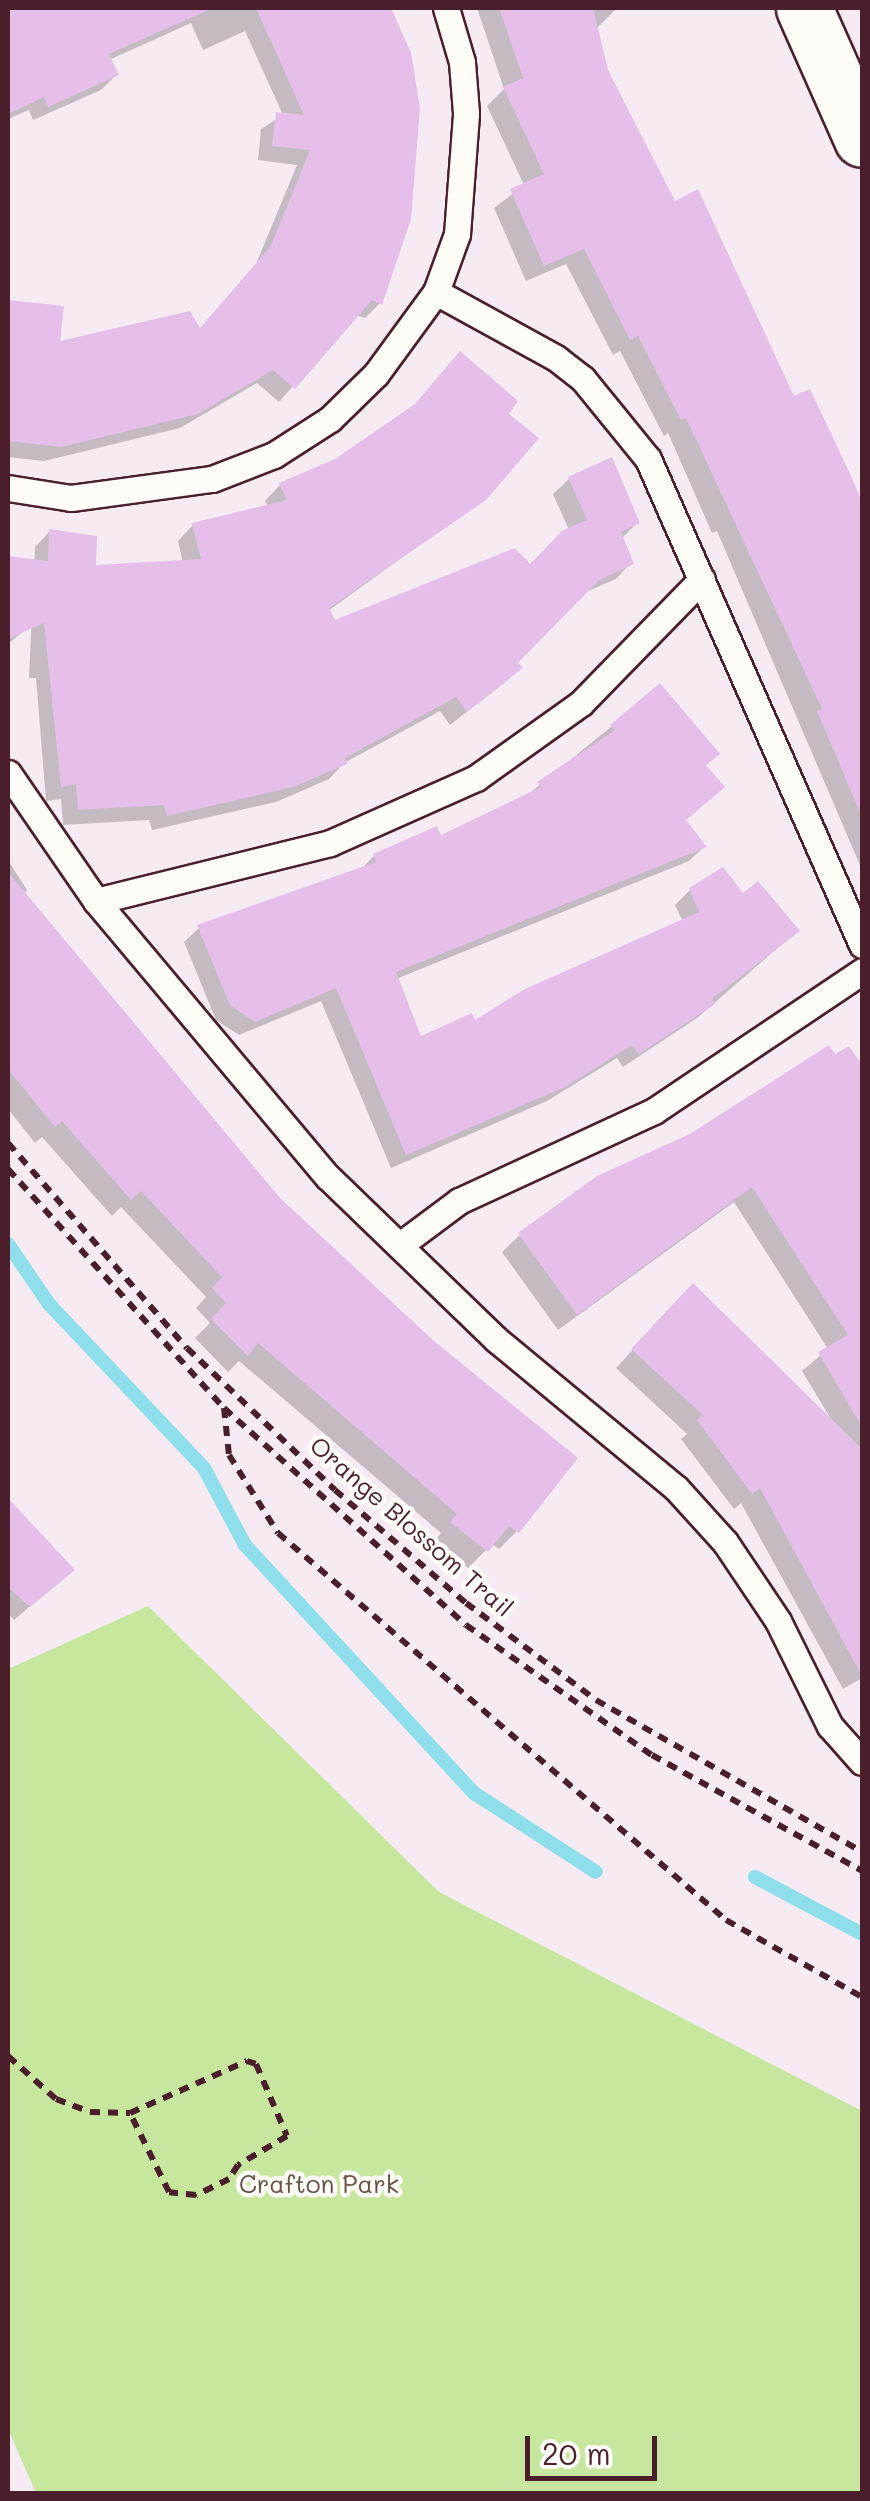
<!DOCTYPE html>
<html>
<head>
<meta charset="utf-8">
<style>
	body { margin:0 }
	#map { position:relative; width:870px; height:2501px; overflow:hidden; background:#f6eaf3; font-family:Mali,sans-serif }
	div>[style] { position:absolute }
	[style*='--x'] { left:calc(var(--x)*1px); top:calc(var(--y)*1px); width:calc(var(--w)*1px); rotate:calc(var(--a)*1deg) }
	.green>* { inset:0; background:#c7e79f }
	.shadow>* { inset:0; background:#0003 }
	.stream>* { height:14px; margin:-7px; padding:0 7px; transform-origin:7px; border-radius:7px; background:#8edeeb }
	.building>* { inset:0; background:#e5bfe9 }
	.path>* { height:6px; margin-top:-3px; transform-origin:0; background:repeating-linear-gradient(90deg,#4a1f2b 0 10px,transparent 0 18px) }
	.roads { filter:drop-shadow(2px 0 #4a1f2b) drop-shadow(-2px 0 #4a1f2b) drop-shadow(0 2px #4a1f2b) drop-shadow(0 -2px #4a1f2b) }
	.service>* { height:25px; margin:-12.5px; padding:0 12.5px; transform-origin:12.5px; border-radius:12.5px; background:#fdfcf7 }
	.tertiary>* { height:55px; margin:-27.5px; padding:0 27.5px; transform-origin:27.5px; border-radius:27.5px; background:#fdfcf7 }
	span { translate:-50% -50%; white-space:nowrap; text-align:center; line-height:1.15; -webkit-text-stroke:9px #fdfcf7; paint-order:stroke }
	.street-label { font-size:25px; color:#4a1f2b }
	.park-label { font-size:25px; color:#695148 }
	.frame { position:absolute; inset:0; border:10px solid #4a1f2b; pointer-events:none }
	.scale { position:absolute; left:525px; top:2436px; width:132px; height:45px; box-sizing:border-box; border:5px solid #4a1f2b; border-top:0; padding-left:12px; font-size:30px; line-height:35px; white-space:nowrap; color:#4a1f2b; -webkit-text-stroke:8px #fdfcf7; paint-order:stroke }
</style>
</head>
<body>
<div id="map">
	<div class="green">
		<i style="clip-path:polygon(148px 1606px,439px 1892px,862px 2111px,862px 2493px,36px 2493px,8px 2429px,8px 1669px)"></i>
	</div>
	<div class="shadow">
		<i style="clip-path:polygon(8px 8px,389px 8px,408px 54px,380px 303px,365px 318px,356px 315px,279px 402px,257px 383px,180px 428px,44px 461px,8px 457px,8px 302px,61px 309px,57px 344px,199px 331px,256px 264px,297px 165px,258px 160px,261px 129px,283px 115px,245px 31px,203px 50px,191px 23px,109px 60px,116px 75px,101px 90px,33px 120px,29px 110px,8px 119px)"></i>
		<i style="clip-path:polygon(477px 8px,617px 8px,596px 29px,606px 71px,674px 205px,793px 399px,808px 393px,862px 512px,862px 870px,717px 531px,712px 533px,668px 433px,664px 436px,620px 351px,613px 355px,566px 264px,526px 281px,494px 208px,524px 185px,487px 106px,504px 89px)"></i>
		<i style="clip-path:polygon(506px 414px,484px 498px,328px 611px,334px 623px,530px 567px,569px 530px,553px 494px,569px 479px,637px 523px,621px 539px,631px 563px,616px 579px,581px 594px,515px 662px,519px 668px,504px 683px,450px 725px,440px 711px,344px 763px,329px 779px,276px 802px,152px 830px,149px 820px,63px 825px,61px 799px,46px 801px,36px 678px,29px 678px,35px 547px,50px 531px,93px 568px,183px 563px,178px 541px,193px 525px,268px 507px,265px 501px,280px 485px)"></i>
		<i style="clip-path:polygon(8px 587px,25px 630px,8px 644px)"></i>
		<i style="clip-path:polygon(660px 687px,704px 766px,684px 821px,704px 847px,689px 861px,396px 979px,420px 1039px,474px 1024px,683px 922px,675px 905px,690px 890px,742px 897px,797px 931px,697px 1018px,623px 1067px,617px 1058px,547px 1101px,391px 1168px,321px 1001px,239px 1035px,216px 1020px,184px 942px,199px 928px,359px 871px,374px 856px,440px 838px,526px 796px)"></i>
		<i style="clip-path:polygon(8px 860px,27px 890px,23px 895px,517px 1531px,499px 1549px,492px 1544px,468px 1568px,434px 1542px,441px 1533px,239px 1361px,228px 1372px,195px 1338px,210px 1323px,196px 1308px,206px 1297px,121px 1207px,112px 1216px,42px 1137px,35px 1143px,8px 1109px)"></i>
		<i style="clip-path:polygon(848px 1049px,862px 1069px,862px 1678px,843px 1689px,741px 1503px,734px 1509px,681px 1439px,687px 1434px,616px 1368px,675px 1304px,831px 1419px,802px 1371px,828px 1349px,734px 1202px,558px 1330px,502px 1252px,520px 1235px)"></i>
		<i style="clip-path:polygon(8px 1502px,72px 1570px,14px 1620px,8px 1614px)"></i>
	</div>
	<div class="stream">
		<i style="--x:8;--y:1244;--w:73;--a:55.7"></i>
		<i style="--x:49;--y:1304;--w:226;--a:46.6"></i>
		<i style="--x:204;--y:1468;--w:87;--a:62"></i>
		<i style="--x:245;--y:1545;--w:338;--a:47.3"></i>
		<i style="--x:474;--y:1793;--w:145;--a:32.9"></i>
		<i style="--x:755;--y:1877;--w:121;--a:28"></i>
	</div>
	<div class="building">
		<i style="clip-path:polygon(8px 8px,213px 8px,109px 54px,119px 75px,48px 107px,44px 97px,8px 114px)"></i>
		<i style="clip-path:polygon(256px 8px,391px 8px,411px 53px,420px 108px,411px 219px,382px 305px,372px 300px,295px 389px,273px 370px,198px 414px,61px 447px,8px 441px,8px 300px,64px 306px,60px 341px,190px 311px,200px 328px,271px 246px,310px 150px,272px 146px,276px 112px,304px 115px)"></i>
		<i style="clip-path:polygon(499px 8px,593px 8px,608px 70px,675px 201px,698px 189px,794px 396px,810px 389px,852px 478px,862px 502px,862px 817px,817px 711px,822px 709px,686px 418px,681px 420px,638px 336px,630px 340px,584px 249px,544px 266px,510px 189px,544px 174px,503px 87px,523px 78px)"></i>
		<i style="clip-path:polygon(460px 351px,518px 401px,509px 414px,539px 438px,486px 500px,329px 608px,335px 620px,515px 548px,530px 564px,563px 530px,587px 520px,568px 477px,612px 457px,640px 523px,621px 532px,634px 564px,599px 580px,518px 663px,523px 668px,467px 712px,456px 697px,345px 758px,347px 764px,293px 787px,167px 816px,164px 805px,78px 810px,76px 784px,61px 787px,44px 623px,8px 639px,8px 556px,48px 561px,49px 529px,97px 536px,96px 565px,201px 559px,192px 523px,287px 500px,279px 483px,335px 459px,415px 404px)"></i>
		<i style="clip-path:polygon(660px 683px,720px 754px,706px 765px,725px 787px,686px 820px,707px 847px,396px 972px,421px 1036px,472px 1013px,475px 1020px,525px 989px,699px 912px,689px 888px,723px 867px,743px 893px,758px 881px,800px 931px,712px 999px,715px 1004px,639px 1054px,632px 1045px,565px 1087px,406px 1155px,336px 988px,255px 1022px,230px 1005px,197px 925px,376px 862px,373px 854px,437px 826px,441px 835px,541px 787px,537px 782px,615px 730px,610px 725px)"></i>
		<i style="clip-path:polygon(8px 872px,280px 1198px,435px 1342px,578px 1458px,519px 1533px,509px 1526px,488px 1552px,450px 1522px,457px 1514px,258px 1343px,248px 1356px,211px 1319px,226px 1303px,212px 1288px,222px 1277px,141px 1191px,131px 1200px,62px 1121px,55px 1127px,8px 1069px)"></i>
		<i style="clip-path:polygon(829px 1045px,835px 1054px,849px 1046px,862px 1065px,862px 1427px,818px 1352px,848px 1335px,752px 1187px,577px 1315px,518px 1233px,597px 1176px,690px 1134px)"></i>
		<i style="clip-path:polygon(693px 1283px,862px 1449px,862px 1676px,760px 1488px,752px 1494px,697px 1420px,703px 1415px,631px 1349px)"></i>
		<i style="clip-path:polygon(8px 1498px,75px 1570px,30px 1607px,8px 1587px)"></i>
	</div>
	<div class="path">
		<i style="--x:8;--y:1143;--w:272;--a:48.9"></i>
		<i style="--x:187;--y:1348;--w:205;--a:43.8"></i>
		<i style="--x:335;--y:1490;--w:173;--a:40.8"></i>
		<i style="--x:466;--y:1603;--w:162;--a:36.7"></i>
		<i style="--x:596;--y:1700;--w:306;--a:29.7"></i>
		<i style="--x:8;--y:1169;--w:322;--a:47.9"></i>
		<i style="--x:224;--y:1408;--w:325;--a:41.9"></i>
		<i style="--x:466;--y:1625;--w:227;--a:35"></i>
		<i style="--x:652;--y:1755;--w:240;--a:28.9"></i>
		<i style="--x:224;--y:1408;--w:47;--a:83.9"></i>
		<i style="--x:229;--y:1455;--w:92;--a:57.9"></i>
		<i style="--x:278;--y:1533;--w:592;--a:40.82"></i>
		<i style="--x:726;--y:1920;--w:156;--a:29.5"></i>
		<i style="--x:8;--y:2056;--w:64;--a:41.9"></i>
		<i style="--x:56;--y:2099;--w:36;--a:21"></i>
		<i style="--x:90;--y:2112;--w:40;--a:1.4"></i>
		<i style="--x:130;--y:2113;--w:128;--a:-24"></i>
		<i style="--x:247;--y:2061;--w:9;--a:18"></i>
		<i style="--x:256;--y:2064;--w:78;--a:66.7"></i>
		<i style="--x:287;--y:2136;--w:57;--a:149.4"></i>
		<i style="--x:238;--y:2165;--w:17;--a:123"></i>
		<i style="--x:229;--y:2179;--w:37;--a:154"></i>
		<i style="--x:196;--y:2195;--w:27;--a:-174"></i>
		<i style="--x:169;--y:2192;--w:88;--a:-116.3"></i>
	</div>
	<div class="roads">
		<div class="service">
			<i style="--x:436;--y:292;--w:137;--a:28.8"></i>
			<i style="--x:556;--y:358;--w:34;--a:38"></i>
			<i style="--x:583;--y:379;--w:103;--a:50.9"></i>
			<i style="--x:648;--y:459;--w:531;--a:66.23"></i>
			<i style="--x:8;--y:488;--w:64;--a:9"></i>
			<i style="--x:71;--y:498;--w:142;--a:-7.7"></i>
			<i style="--x:212;--y:479;--w:66;--a:-21.2"></i>
			<i style="--x:274;--y:455;--w:67;--a:-32.7"></i>
			<i style="--x:330;--y:419;--w:64;--a:-44.4"></i>
			<i style="--x:376;--y:374;--w:102;--a:-53.8"></i>
			<i style="--x:436;--y:292;--w:62;--a:-70.1"></i>
			<i style="--x:457;--y:234;--w:121;--a:-85.7"></i>
			<i style="--x:466;--y:113;--w:51;--a:-94.5"></i>
			<i style="--x:462;--y:62;--w:56;--a:-106.5"></i>
			<i style="--x:8;--y:773;--w:155;--a:55.5"></i>
			<i style="--x:96;--y:901;--w:361;--a:50"></i>
			<i style="--x:328;--y:1177;--w:235;--a:44"></i>
			<i style="--x:497;--y:1340;--w:232;--a:39.6"></i>
			<i style="--x:676;--y:1488;--w:73;--a:47.8"></i>
			<i style="--x:725;--y:1542;--w:95;--a:56.1"></i>
			<i style="--x:778;--y:1621;--w:117;--a:63.7"></i>
			<i style="--x:830;--y:1726;--w:48;--a:48.4"></i>
			<i style="--x:96;--y:901;--w:241;--a:-13.9"></i>
			<i style="--x:330;--y:843;--w:160;--a:-24"></i>
			<i style="--x:476;--y:778;--w:129;--a:-35.5"></i>
			<i style="--x:581;--y:703;--w:173;--a:-45.7"></i>
			<i style="--x:400;--y:1245;--w:74;--a:-36.7"></i>
			<i style="--x:459;--y:1201;--w:215;--a:-24.8"></i>
			<i style="--x:654;--y:1111;--w:251;--a:-33.9"></i>
		</div>
		<div class="tertiary">
			<i style="--x:804;--y:8;--w:143;--a:66.1"></i>
		</div>
	</div>
	<div class="street-label">
		<span style="left:412px;top:1526px;rotate:41deg">Orange Blossom Trail</span>
	</div>
	<div class="park-label">
		<span style="left:319px;top:2183px">Crafton Park</span>
	</div>
	<div class="frame"></div>
	<div class="scale">20 m</div>
</div>
</body>
</html>
